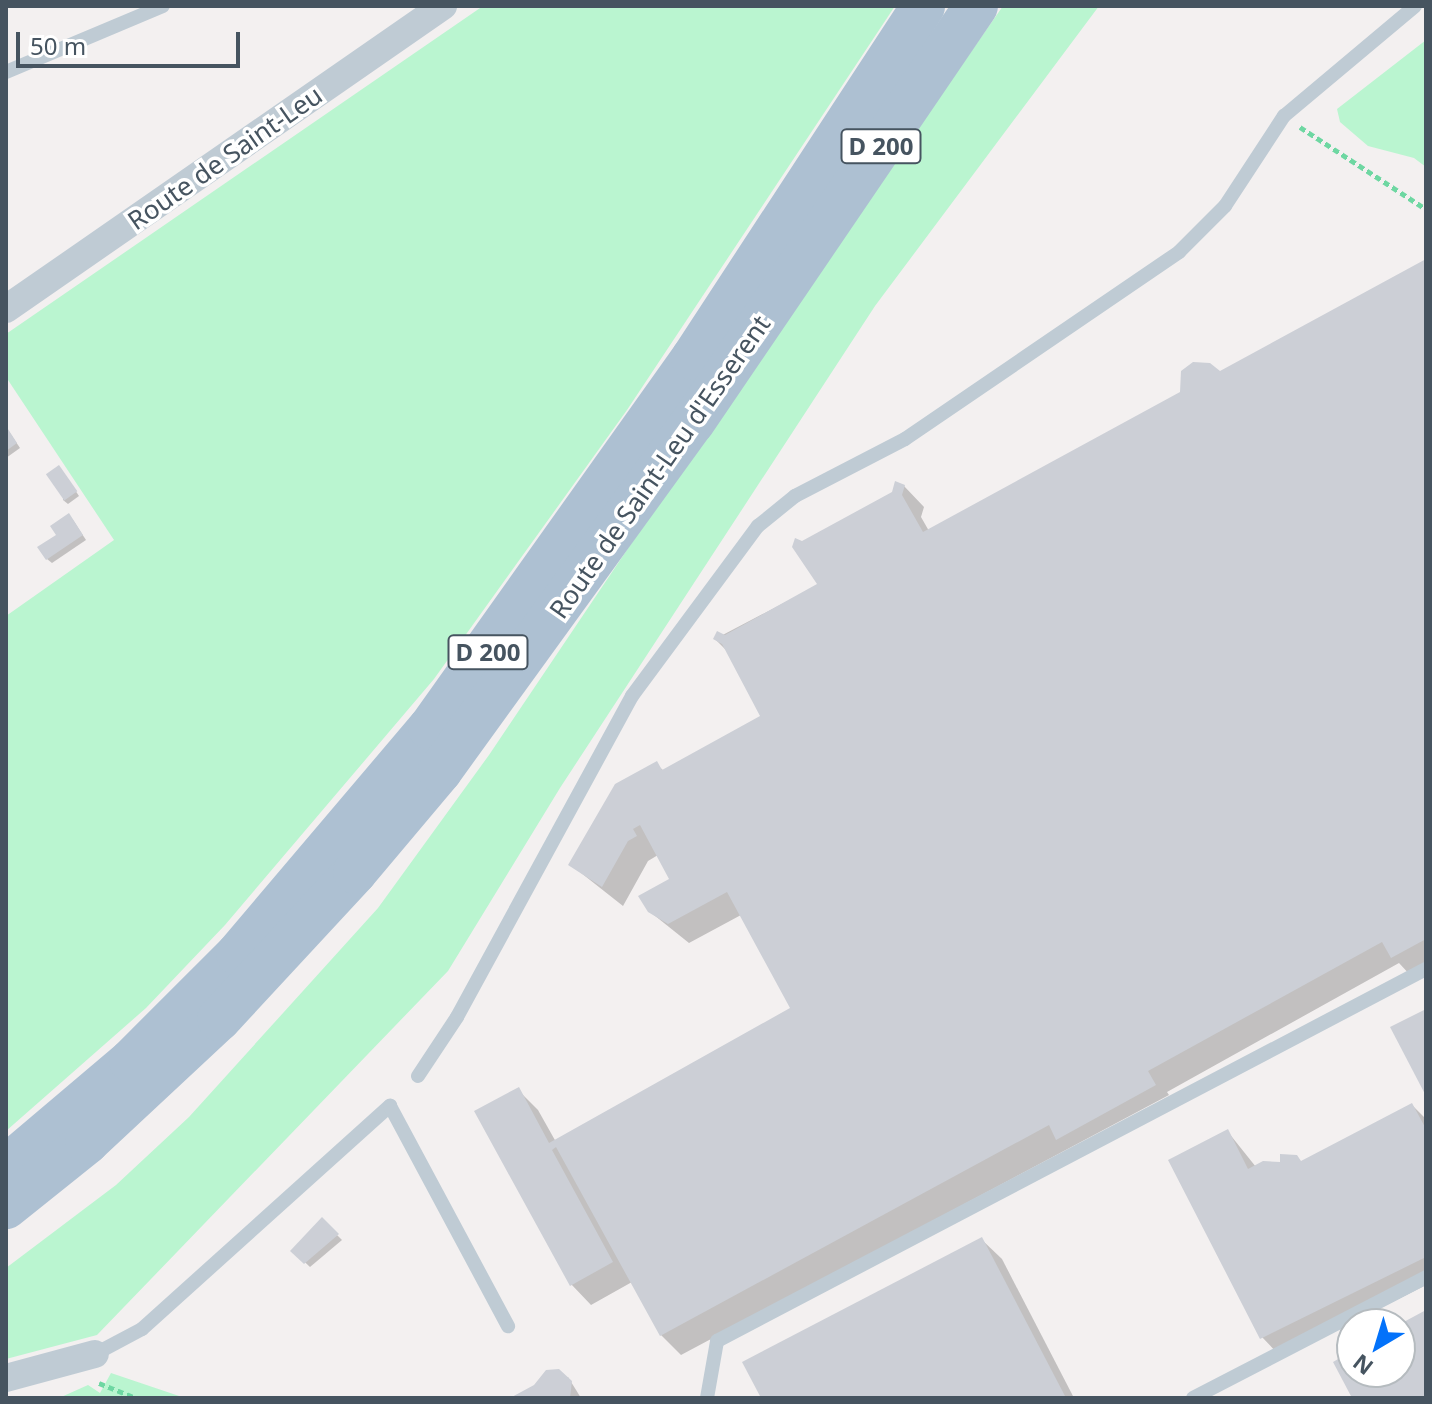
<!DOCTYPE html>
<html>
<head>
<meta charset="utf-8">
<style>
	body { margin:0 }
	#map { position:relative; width:1432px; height:1404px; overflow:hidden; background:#f3f0f0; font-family:"Noto Sans",sans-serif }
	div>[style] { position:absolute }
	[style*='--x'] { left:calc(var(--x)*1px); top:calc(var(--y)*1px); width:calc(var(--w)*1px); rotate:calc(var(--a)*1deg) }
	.green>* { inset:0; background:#baf5d0 }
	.shadow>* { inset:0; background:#0003 }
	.building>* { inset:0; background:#cccfd6; transform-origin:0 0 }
	.path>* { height:5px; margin-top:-2.5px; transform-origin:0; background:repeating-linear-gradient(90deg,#6ed7a2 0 6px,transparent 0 10px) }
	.service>* { height:14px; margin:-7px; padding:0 7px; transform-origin:7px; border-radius:7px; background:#bfcbd4 }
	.minor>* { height:28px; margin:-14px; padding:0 14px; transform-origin:14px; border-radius:14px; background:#bfcbd4 }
	.primary>* { height:44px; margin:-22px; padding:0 22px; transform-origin:22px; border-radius:22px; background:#adc0d2 }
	span { translate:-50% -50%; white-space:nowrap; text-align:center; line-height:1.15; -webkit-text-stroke:7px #fff; paint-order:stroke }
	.shield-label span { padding:2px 6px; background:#fff; border:2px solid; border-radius:6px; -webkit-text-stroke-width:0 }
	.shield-label { font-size:24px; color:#465460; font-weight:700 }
	.street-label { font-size:26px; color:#465460 }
	.frame { position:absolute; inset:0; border:8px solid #465460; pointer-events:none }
	.north { position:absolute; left:1336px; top:1308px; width:80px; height:80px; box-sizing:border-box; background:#fff; border:2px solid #b5bbbf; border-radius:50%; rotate:218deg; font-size:22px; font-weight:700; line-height:32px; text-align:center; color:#465460 }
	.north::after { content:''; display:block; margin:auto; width:28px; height:36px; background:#0372fa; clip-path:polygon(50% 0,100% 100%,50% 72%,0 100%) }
	.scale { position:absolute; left:16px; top:32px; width:224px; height:36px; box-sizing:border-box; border:4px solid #465460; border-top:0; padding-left:10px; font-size:24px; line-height:28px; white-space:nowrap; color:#465460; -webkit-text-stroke:6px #fff; paint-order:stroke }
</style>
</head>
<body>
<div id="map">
	<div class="green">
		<i style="clip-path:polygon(483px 6px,895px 6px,627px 410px,434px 679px,225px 925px,146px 1008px,6px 1131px,6px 616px,114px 540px,6px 377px,6px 334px)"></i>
		<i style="clip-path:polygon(1003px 6px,1099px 6px,875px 306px,560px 788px,448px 971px,97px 1335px,6px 1359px,6px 1268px,116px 1185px,189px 1117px,378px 908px,489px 755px,748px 370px)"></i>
		<i style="clip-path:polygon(1426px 40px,1426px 167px,1414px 158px,1368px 146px,1340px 122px,1337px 109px)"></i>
		<i style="clip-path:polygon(111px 1373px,185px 1398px,59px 1398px,88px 1385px,100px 1393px)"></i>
	</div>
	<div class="shadow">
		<i style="clip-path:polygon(1426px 262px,1426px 969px,1412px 977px,1399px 963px,1167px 1092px,1169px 1095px,681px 1355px,661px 1335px,632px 1282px,591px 1305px,571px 1284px,518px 1090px,538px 1110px,556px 1142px,792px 1009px,741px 915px,689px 943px,649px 911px,672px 880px,658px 855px,648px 861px,623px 906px,571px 865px,656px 764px,664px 771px,762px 717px,728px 652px,715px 639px,820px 584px,802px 543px,904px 486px,924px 507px,921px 517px,929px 531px)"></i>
		<i style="clip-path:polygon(6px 427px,20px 448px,6px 458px)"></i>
		<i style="clip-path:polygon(63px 472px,79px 496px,68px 504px,63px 500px)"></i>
		<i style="clip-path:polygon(73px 520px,86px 540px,52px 563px,47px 559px)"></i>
		<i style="clip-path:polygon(1412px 1105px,1426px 1119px,1426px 1285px,1282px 1358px,1262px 1337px,1228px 1132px,1256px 1167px,1302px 1163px)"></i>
		<i style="clip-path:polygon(322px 1220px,342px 1240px,310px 1267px,293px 1251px)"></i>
		<i style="clip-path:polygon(981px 1239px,1002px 1259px,1074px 1398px,763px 1398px)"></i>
		<i style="clip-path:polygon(568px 1377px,581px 1398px,515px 1398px)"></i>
	</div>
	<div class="building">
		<i style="clip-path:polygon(1426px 259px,1426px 939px,1391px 958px,1382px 942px,1148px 1071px,1156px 1085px,1056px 1140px,1049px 1125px,660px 1336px,556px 1147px,552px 1150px,613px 1262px,570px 1286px,474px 1111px,519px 1087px,549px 1143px,790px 1008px,727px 892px,668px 924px,648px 912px,638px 896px,669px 879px,640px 825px,633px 829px,637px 836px,628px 841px,602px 887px,568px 865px,615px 784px,657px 761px,662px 770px,760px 716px,722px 644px,713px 639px,717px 631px,725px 635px,817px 584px,792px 547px,795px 538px,802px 541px,892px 492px,895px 481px,905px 485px,902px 495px,923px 532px,1180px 392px,1181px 371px,1193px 362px,1210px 363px,1220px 371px)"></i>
		<i style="clip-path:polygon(6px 426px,17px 443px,6px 451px)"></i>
		<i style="left:59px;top:465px;width:32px;height:16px;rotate:55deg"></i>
		<i style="clip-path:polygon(69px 513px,83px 535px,46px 560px,37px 547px,56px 535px,50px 526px)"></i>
		<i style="clip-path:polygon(1426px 1009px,1426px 1096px,1390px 1027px)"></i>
		<i style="clip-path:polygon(1412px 1103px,1426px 1129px,1426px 1257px,1260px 1339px,1168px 1160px,1228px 1129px,1248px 1169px,1263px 1161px,1280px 1162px,1280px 1154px,1297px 1155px,1301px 1161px)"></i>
		<i style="clip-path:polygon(322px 1217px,339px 1234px,304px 1264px,290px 1251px)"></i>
		<i style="clip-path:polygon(982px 1237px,1066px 1398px,761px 1398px,742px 1362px)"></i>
		<i style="clip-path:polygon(1426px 1310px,1426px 1398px,1352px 1398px,1333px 1362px,1352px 1351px,1352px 1372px,1400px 1372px,1400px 1324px)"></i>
		<i style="clip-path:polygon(559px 1369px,572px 1381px,570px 1398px,510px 1398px,534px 1385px,546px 1370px)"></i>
	</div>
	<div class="path">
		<i style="--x:1300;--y:127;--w:150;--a:33.1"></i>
		<i style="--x:99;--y:1383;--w:40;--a:22"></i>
	</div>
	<div class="service">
		<i style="--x:6;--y:72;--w:170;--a:-22.8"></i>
		<i style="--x:418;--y:1076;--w:71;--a:-56.5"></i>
		<i style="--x:457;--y:1017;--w:366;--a:-61.4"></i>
		<i style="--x:632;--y:696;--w:212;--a:-53.5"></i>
		<i style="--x:758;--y:526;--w:48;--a:-39"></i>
		<i style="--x:795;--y:496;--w:124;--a:-27.4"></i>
		<i style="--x:905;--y:439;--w:332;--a:-34.3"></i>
		<i style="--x:1179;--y:252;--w:65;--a:-45"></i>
		<i style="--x:1225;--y:206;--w:108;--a:-56.8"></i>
		<i style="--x:1284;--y:116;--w:171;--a:-40"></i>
		<i style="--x:95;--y:1354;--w:53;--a:-28"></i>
		<i style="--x:142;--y:1329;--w:334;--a:-42"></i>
		<i style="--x:390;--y:1106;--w:250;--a:61.8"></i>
		<i style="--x:707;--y:1398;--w:58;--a:-80"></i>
		<i style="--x:717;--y:1341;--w:801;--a:-27.69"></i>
		<i style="--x:1193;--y:1398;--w:263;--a:-27.4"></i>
	</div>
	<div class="minor">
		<i style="--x:6;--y:309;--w:532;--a:-34.74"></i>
		<i style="--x:6;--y:1378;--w:92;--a:-15.1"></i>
	</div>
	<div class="primary">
		<i style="--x:6;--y:1167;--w:164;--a:-40.3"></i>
		<i style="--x:131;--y:1061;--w:151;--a:-45"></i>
		<i style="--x:238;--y:954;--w:297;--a:-49.7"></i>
		<i style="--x:430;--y:728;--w:454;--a:-54.6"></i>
		<i style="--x:693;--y:358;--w:420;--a:-56.8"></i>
		<i style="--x:6;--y:1207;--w:104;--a:-38.7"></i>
		<i style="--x:87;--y:1142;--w:180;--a:-43"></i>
		<i style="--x:219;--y:1019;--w:200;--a:-47.2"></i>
		<i style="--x:355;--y:872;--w:132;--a:-49.9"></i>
		<i style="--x:440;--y:771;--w:431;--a:-54.1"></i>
		<i style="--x:693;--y:422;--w:503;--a:-55.77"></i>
	</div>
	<div class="shield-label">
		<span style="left:881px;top:146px">D 200</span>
		<span style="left:488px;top:652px">D 200</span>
	</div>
	<div class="street-label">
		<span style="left:225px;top:158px;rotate:-35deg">Route de Saint-Leu</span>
		<span style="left:660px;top:467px;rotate:-55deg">Route de Saint-Leu d'Esserent</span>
	</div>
	<div class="frame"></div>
	<div class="north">N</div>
	<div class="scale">50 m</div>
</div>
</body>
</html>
